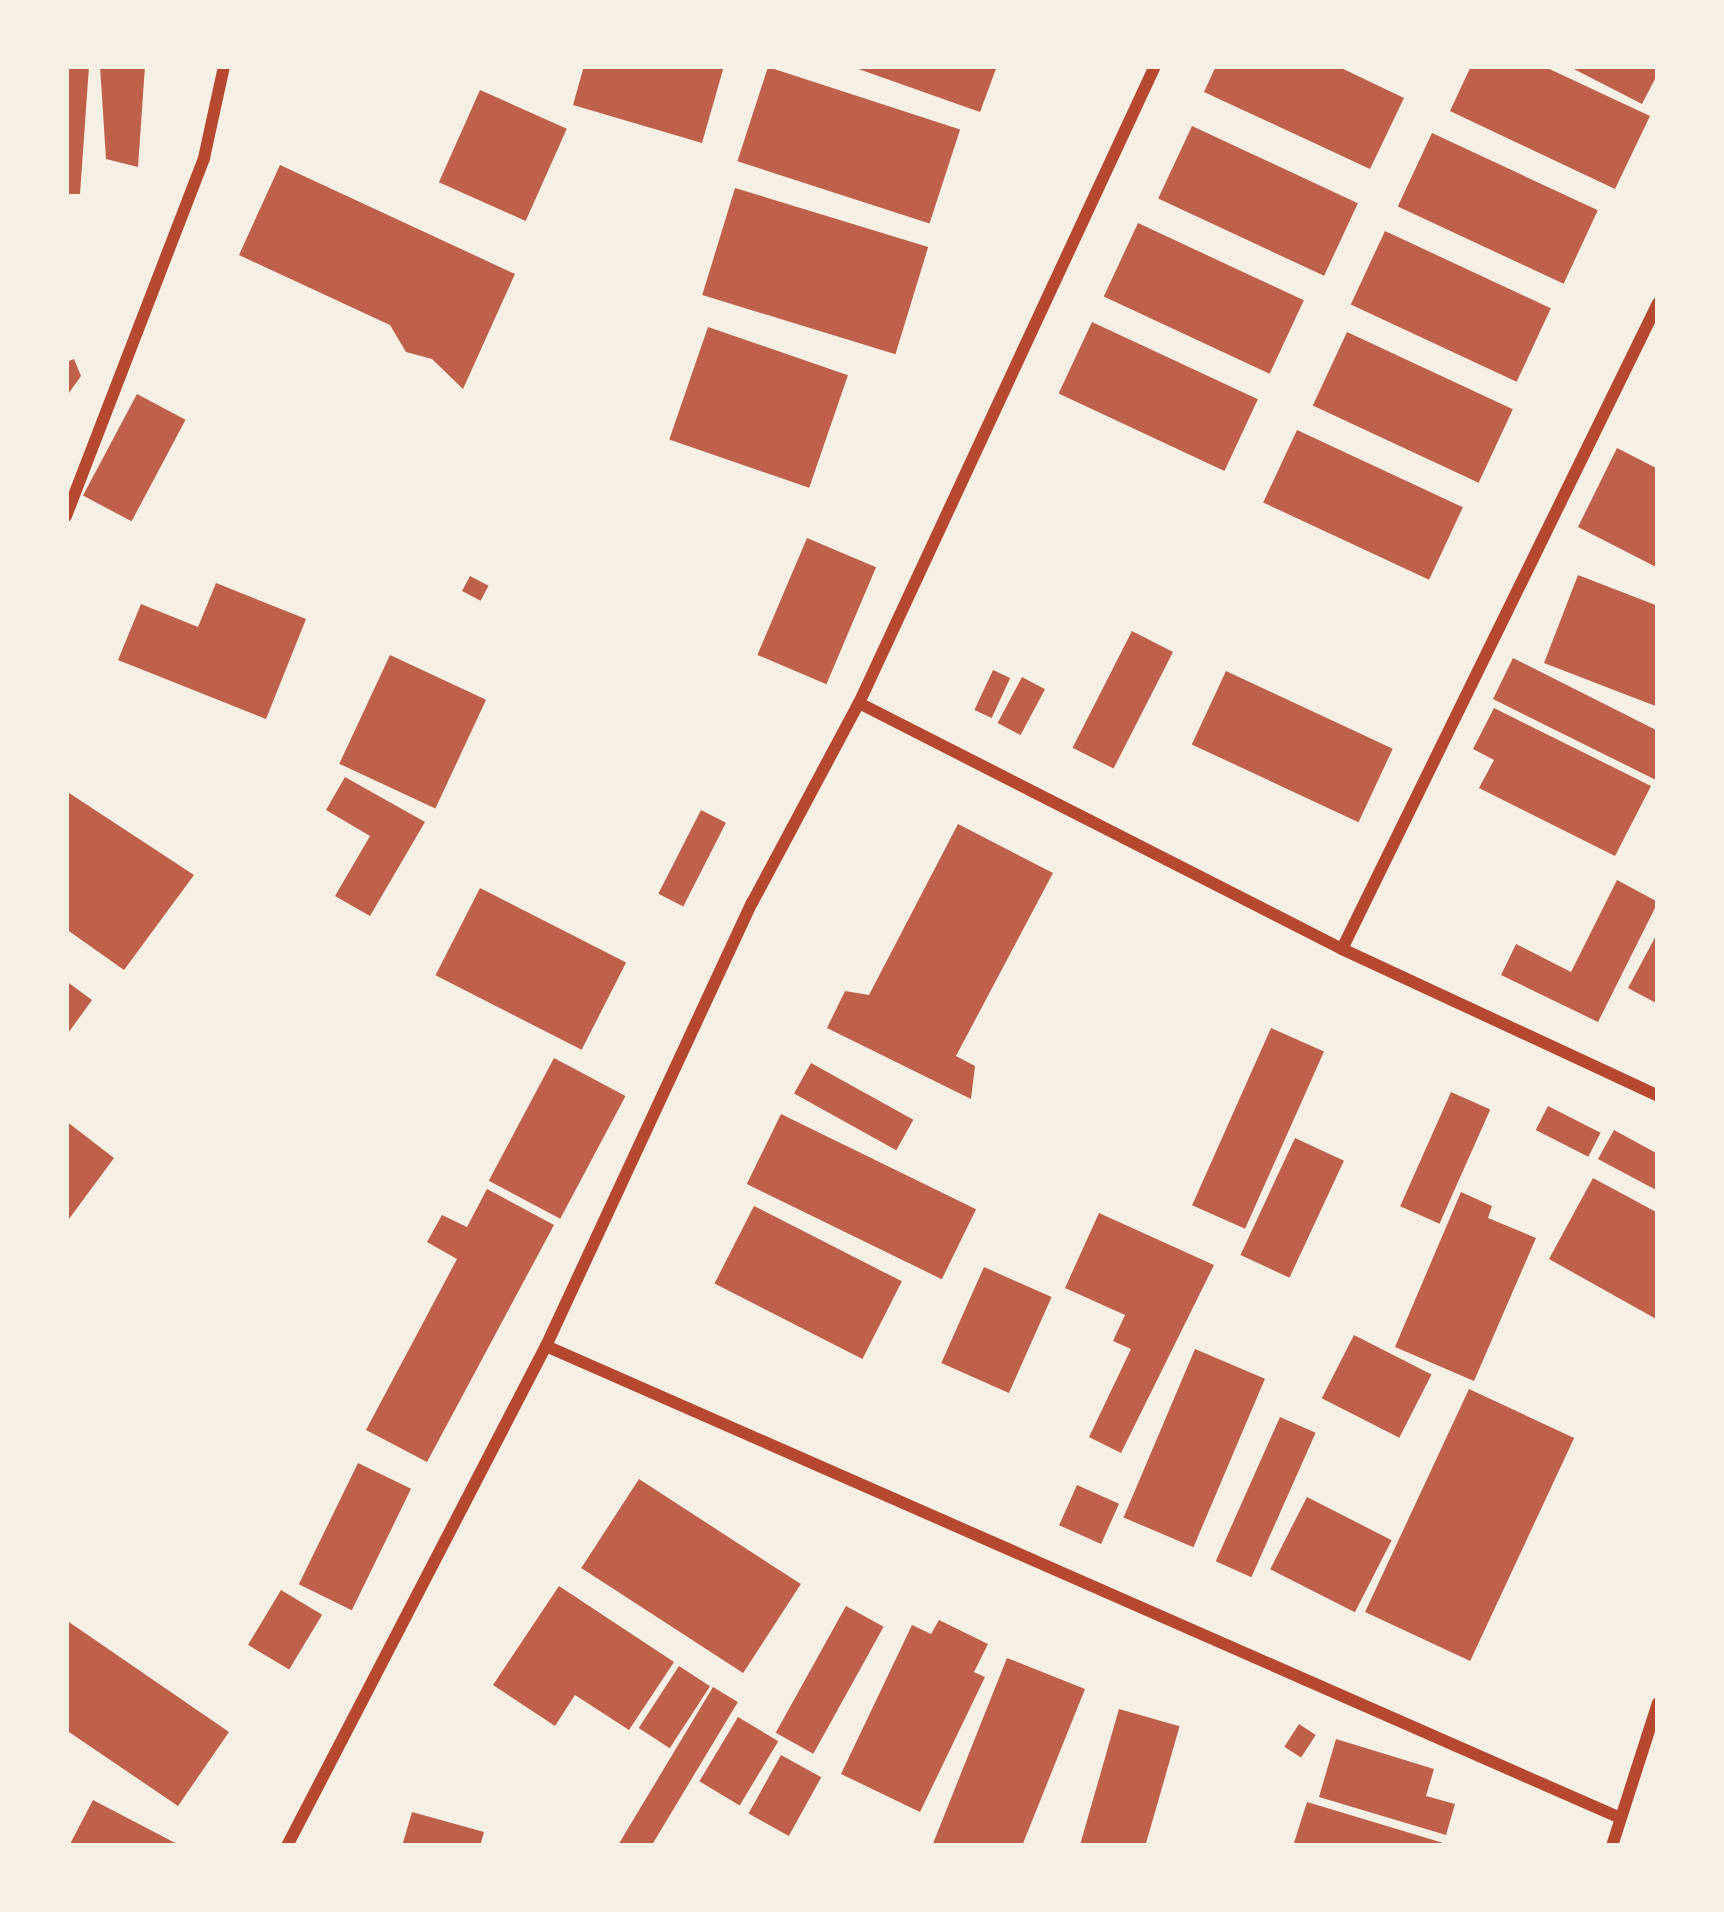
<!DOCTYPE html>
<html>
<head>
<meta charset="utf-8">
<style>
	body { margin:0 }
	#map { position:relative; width:1724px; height:1912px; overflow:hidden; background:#f6efe4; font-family:Montserrat,sans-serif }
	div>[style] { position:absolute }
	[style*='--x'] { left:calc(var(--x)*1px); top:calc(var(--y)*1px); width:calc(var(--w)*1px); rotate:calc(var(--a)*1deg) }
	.building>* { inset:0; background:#bf614a; transform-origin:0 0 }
	.minor>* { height:12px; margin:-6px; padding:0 6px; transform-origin:6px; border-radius:6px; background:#b5482f }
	span { translate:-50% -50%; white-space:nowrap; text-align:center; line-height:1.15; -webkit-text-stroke:12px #f6efe4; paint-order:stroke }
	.frame { position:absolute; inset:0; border:69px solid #f6efe4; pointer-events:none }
</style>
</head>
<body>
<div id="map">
	<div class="building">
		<i style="clip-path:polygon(66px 66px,89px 66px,80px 194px,66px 194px)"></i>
		<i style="clip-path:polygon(100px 66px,145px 66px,138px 167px,106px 159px)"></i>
		<i style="clip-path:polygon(584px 66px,724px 66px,702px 143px,573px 105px)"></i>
		<i style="clip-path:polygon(850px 66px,997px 66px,980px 112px)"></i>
		<i style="clip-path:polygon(1216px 66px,1337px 66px,1404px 98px,1370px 169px,1204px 92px)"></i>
		<i style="clip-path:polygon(1471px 66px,1543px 66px,1650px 116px,1615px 189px,1450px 111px)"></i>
		<i style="clip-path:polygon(1568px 66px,1658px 66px,1658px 73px,1642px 104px)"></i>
		<i style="left:768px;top:67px;width:202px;height:99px;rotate:18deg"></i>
		<i style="left:480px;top:90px;width:95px;height:101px;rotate:24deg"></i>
		<i style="left:1192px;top:126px;width:183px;height:80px;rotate:25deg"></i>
		<i style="left:1432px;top:133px;width:183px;height:81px;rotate:25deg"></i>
		<i style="clip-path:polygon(280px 165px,515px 274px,463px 389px,432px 359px,406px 352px,390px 325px,239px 255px)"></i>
		<i style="left:735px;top:188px;width:202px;height:112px;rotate:17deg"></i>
		<i style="left:1138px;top:223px;width:183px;height:81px;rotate:25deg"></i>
		<i style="left:1385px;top:231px;width:183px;height:81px;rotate:25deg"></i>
		<i style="left:1092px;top:322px;width:183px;height:79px;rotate:25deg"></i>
		<i style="left:708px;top:327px;width:148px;height:119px;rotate:19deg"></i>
		<i style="left:1347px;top:332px;width:183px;height:81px;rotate:25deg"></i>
		<i style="clip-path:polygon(74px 359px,81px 376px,66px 397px,66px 362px)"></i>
		<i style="left:137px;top:394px;width:55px;height:115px;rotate:28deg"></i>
		<i style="left:1297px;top:430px;width:183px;height:80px;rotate:25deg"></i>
		<i style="clip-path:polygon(1617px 448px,1658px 469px,1658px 568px,1578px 527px)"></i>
		<i style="left:807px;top:538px;width:75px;height:127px;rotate:23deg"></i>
		<i style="clip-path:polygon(1578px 575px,1658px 606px,1658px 707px,1544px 663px)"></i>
		<i style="left:470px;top:576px;width:21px;height:17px;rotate:28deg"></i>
		<i style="clip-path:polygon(216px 583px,306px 619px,266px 719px,118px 660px,141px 604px,198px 627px)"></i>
		<i style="left:1132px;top:631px;width:46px;height:131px;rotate:27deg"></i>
		<i style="left:390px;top:655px;width:106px;height:120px;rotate:25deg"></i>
		<i style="clip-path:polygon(1513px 658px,1658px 731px,1658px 781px,1493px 699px)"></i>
		<i style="left:993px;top:670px;width:19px;height:44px;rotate:25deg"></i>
		<i style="left:1226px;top:671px;width:184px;height:81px;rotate:25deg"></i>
		<i style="left:1022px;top:677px;width:26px;height:52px;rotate:28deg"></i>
		<i style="clip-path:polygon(1494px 708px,1651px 786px,1615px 856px,1479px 788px,1494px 760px,1473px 749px)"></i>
		<i style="clip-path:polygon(345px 777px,425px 822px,370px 916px,335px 896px,370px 836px,326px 810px)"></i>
		<i style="clip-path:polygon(66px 791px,194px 875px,124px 970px,66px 929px)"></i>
		<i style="left:701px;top:810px;width:28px;height:94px;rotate:27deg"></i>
		<i style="clip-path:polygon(958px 824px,1053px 873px,956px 1056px,975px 1066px,971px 1099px,827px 1028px,845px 991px,869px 995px)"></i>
		<i style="clip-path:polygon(1617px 880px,1658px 902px,1598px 1022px,1501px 975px,1516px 944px,1571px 972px)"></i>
		<i style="left:480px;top:888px;width:164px;height:98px;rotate:27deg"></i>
		<i style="clip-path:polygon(1658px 932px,1658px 1004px,1628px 988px)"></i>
		<i style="clip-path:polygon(66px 981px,92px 1000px,66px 1036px)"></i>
		<i style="left:1271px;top:1028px;width:58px;height:194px;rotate:24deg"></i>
		<i style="left:554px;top:1058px;width:81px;height:139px;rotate:28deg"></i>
		<i style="left:811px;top:1063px;width:117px;height:35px;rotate:29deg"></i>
		<i style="left:1451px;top:1092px;width:43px;height:125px;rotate:24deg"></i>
		<i style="left:1548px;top:1106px;width:59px;height:27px;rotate:27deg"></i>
		<i style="left:781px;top:1114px;width:217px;height:78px;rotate:26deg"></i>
		<i style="clip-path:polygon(66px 1121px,114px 1158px,66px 1223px)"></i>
		<i style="clip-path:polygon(1614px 1130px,1658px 1154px,1658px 1191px,1598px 1159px)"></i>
		<i style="left:1295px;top:1138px;width:54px;height:129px;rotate:25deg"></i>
		<i style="clip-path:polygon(1593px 1178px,1658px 1213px,1658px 1320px,1549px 1259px)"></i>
		<i style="clip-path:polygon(487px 1189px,554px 1225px,427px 1462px,366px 1430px,457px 1259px,427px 1242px,442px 1215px,467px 1227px)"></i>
		<i style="clip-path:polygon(1461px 1192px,1492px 1206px,1488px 1218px,1536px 1238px,1474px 1381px,1395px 1347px)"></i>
		<i style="left:754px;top:1206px;width:166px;height:87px;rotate:27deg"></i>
		<i style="clip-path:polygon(1099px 1213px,1214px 1265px,1121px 1453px,1089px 1437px,1131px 1349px,1113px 1341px,1125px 1315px,1065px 1288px)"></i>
		<i style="left:984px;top:1267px;width:74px;height:105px;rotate:24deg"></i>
		<i style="left:1354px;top:1335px;width:87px;height:71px;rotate:27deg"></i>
		<i style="left:1195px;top:1349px;width:76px;height:183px;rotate:23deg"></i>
		<i style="left:1469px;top:1389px;width:116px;height:246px;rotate:25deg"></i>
		<i style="left:1280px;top:1417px;width:39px;height:158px;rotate:24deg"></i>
		<i style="left:358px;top:1463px;width:59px;height:135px;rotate:26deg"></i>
		<i style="left:639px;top:1479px;width:193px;height:106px;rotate:33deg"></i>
		<i style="left:1077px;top:1485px;width:46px;height:44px;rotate:24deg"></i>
		<i style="left:1307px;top:1497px;width:95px;height:81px;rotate:27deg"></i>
		<i style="clip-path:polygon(559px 1586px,674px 1662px,629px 1730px,575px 1695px,555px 1726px,493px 1685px)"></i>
		<i style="left:281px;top:1590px;width:48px;height:64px;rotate:31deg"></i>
		<i style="left:846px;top:1606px;width:43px;height:145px;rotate:29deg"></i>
		<i style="clip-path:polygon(66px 1620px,229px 1732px,178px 1806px,66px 1730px)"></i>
		<i style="clip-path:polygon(939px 1620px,988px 1644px,974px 1672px,985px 1677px,920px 1812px,841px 1774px,912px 1625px,931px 1634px)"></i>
		<i style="clip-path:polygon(1007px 1658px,1085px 1689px,1022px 1846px,932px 1846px)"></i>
		<i style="left:679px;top:1666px;width:37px;height:74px;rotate:33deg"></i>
		<i style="left:713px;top:1687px;width:29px;height:191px;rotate:31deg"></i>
		<i style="left:1119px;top:1709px;width:63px;height:143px;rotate:16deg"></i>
		<i style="left:738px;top:1717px;width:47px;height:75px;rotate:31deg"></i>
		<i style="left:1299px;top:1724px;width:20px;height:27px;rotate:33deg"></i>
		<i style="clip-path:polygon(1336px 1739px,1434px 1769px,1426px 1796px,1455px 1804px,1446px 1835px,1319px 1797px)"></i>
		<i style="left:781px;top:1755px;width:46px;height:67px;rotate:29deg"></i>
		<i style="clip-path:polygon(93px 1800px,181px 1846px,69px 1846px)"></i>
		<i style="clip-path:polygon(1307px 1802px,1450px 1845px,1450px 1846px,1293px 1846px)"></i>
		<i style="clip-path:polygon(412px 1812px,484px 1832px,480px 1846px,402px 1846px)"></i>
	</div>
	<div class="minor">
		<i style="--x:66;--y:516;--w:384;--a:-68.9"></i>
		<i style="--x:204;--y:158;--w:94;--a:-77.7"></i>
		<i style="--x:859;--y:703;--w:542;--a:26.99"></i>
		<i style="--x:1342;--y:949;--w:349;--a:24.9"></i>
		<i style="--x:1342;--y:949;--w:719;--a:-63.93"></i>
		<i style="--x:546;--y:1346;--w:1173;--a:23.72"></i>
		<i style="--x:287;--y:1846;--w:563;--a:-62.62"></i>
		<i style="--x:546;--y:1346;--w:489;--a:-65.1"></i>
		<i style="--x:752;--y:903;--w:227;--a:-61.9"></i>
		<i style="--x:859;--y:703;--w:702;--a:-65.08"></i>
		<i style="--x:1612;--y:1846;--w:150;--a:-72.2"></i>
	</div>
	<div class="frame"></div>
</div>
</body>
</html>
